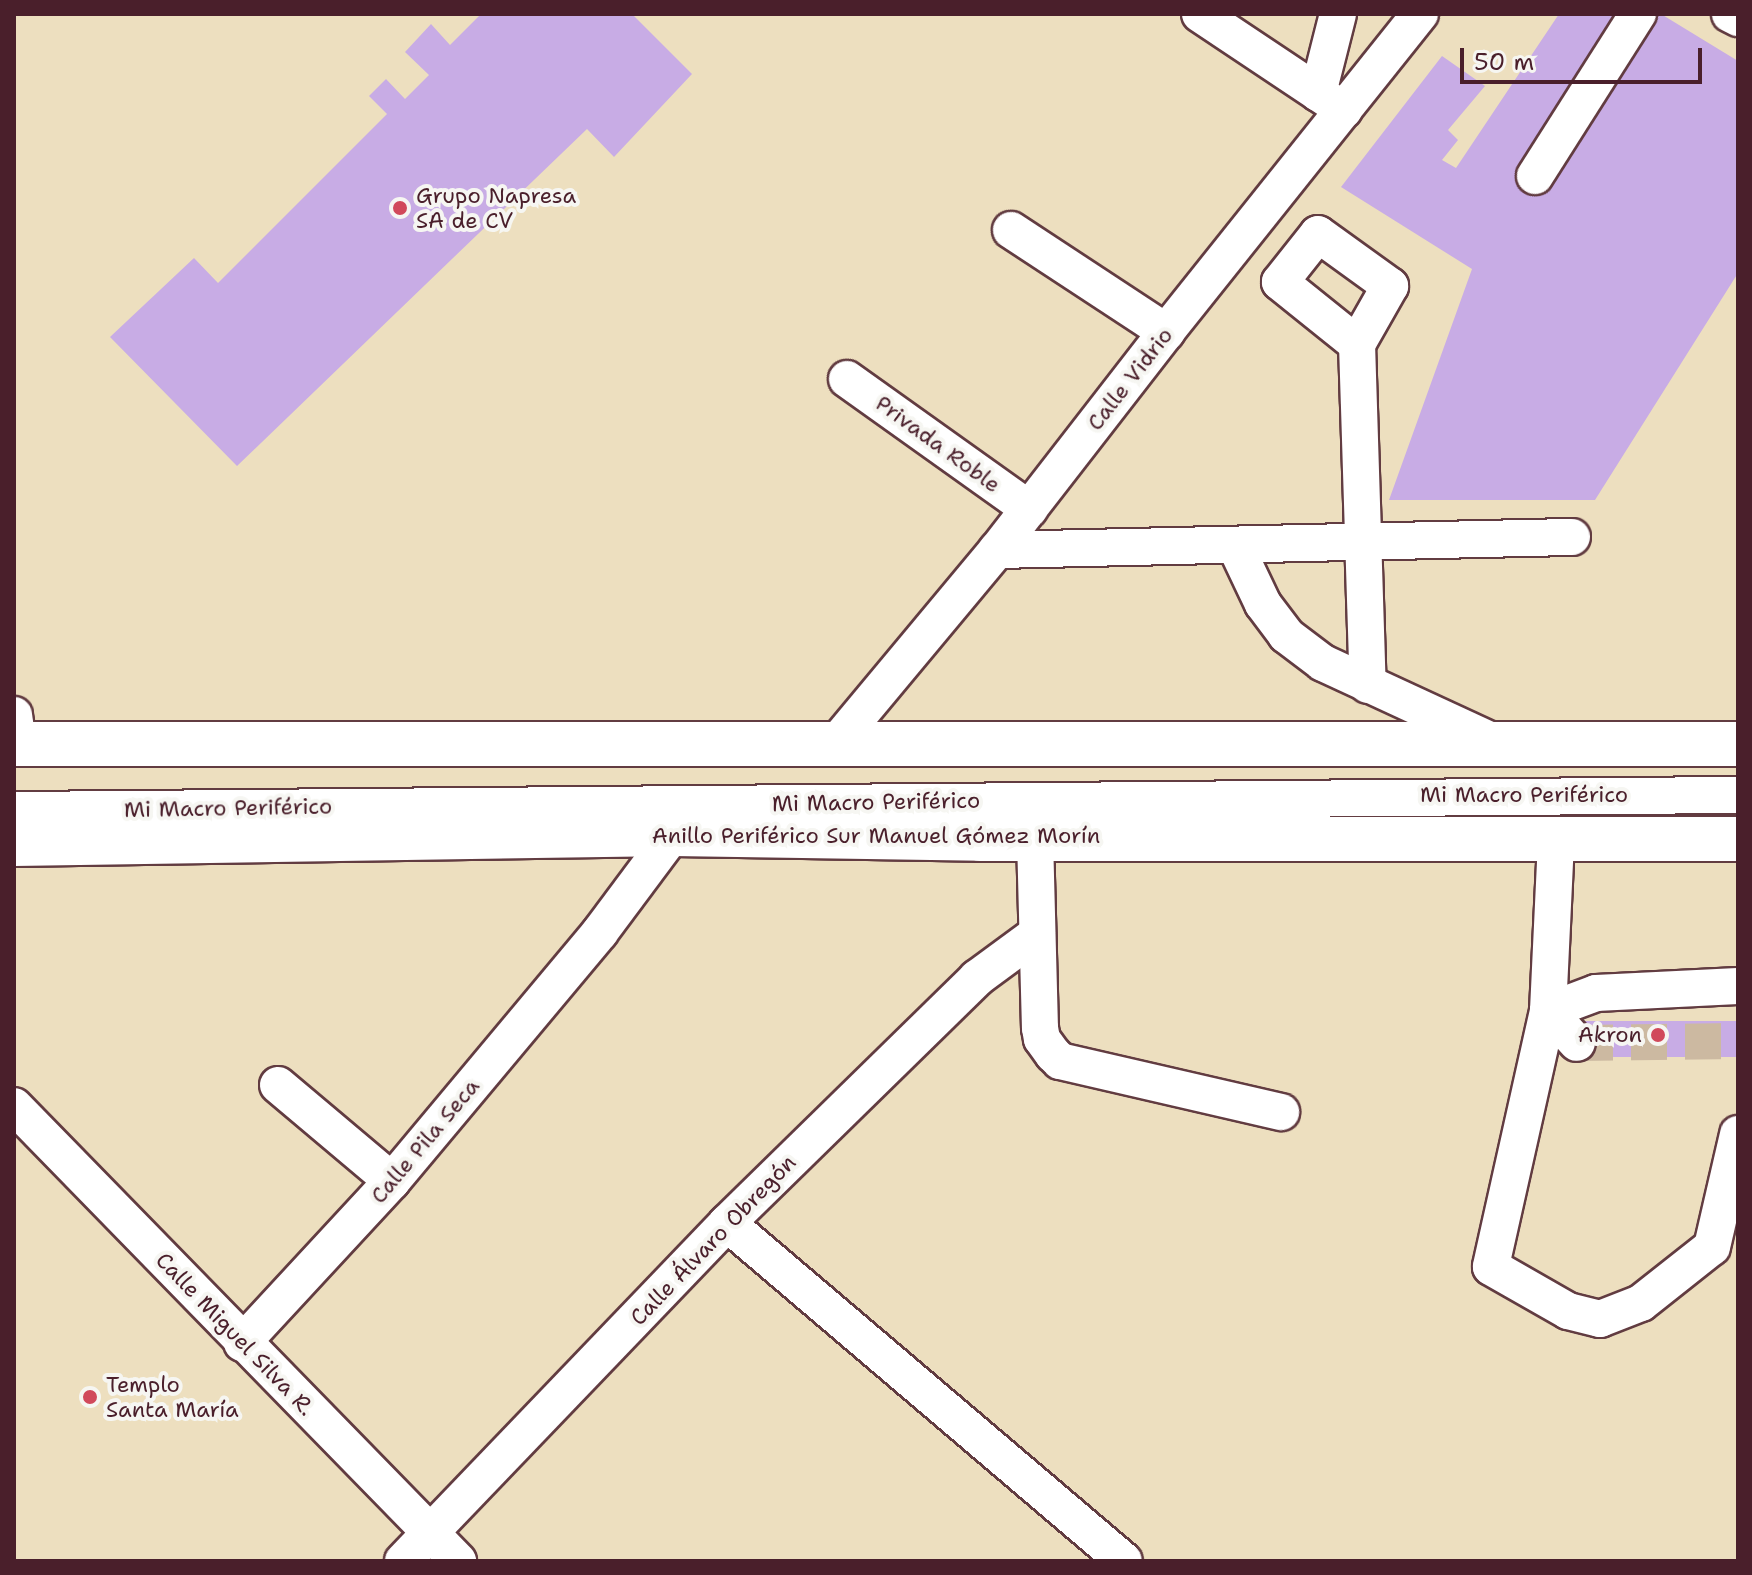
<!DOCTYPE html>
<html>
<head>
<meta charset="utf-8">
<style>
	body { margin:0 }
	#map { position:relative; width:1752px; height:1575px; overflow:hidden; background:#eddfbf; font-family:"Shantell Sans",sans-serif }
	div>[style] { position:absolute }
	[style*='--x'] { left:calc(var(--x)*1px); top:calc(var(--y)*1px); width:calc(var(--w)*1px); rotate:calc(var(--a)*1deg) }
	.building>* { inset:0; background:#c8ace5; transform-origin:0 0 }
	.minor-tunnel>* { height:36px; margin-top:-18px; transform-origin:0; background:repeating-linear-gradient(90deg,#ccb9a1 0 36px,transparent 0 54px) }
	.roads { filter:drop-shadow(2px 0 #623c41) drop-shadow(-2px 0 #623c41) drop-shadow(0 2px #623c41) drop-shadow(0 -2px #623c41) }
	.minor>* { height:36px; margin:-18px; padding:0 18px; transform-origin:18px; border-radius:18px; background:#fff }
	.highway>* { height:44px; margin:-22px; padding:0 22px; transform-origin:22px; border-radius:22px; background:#fff }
	.dots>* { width:22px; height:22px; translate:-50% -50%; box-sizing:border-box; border:4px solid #f6f6f2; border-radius:50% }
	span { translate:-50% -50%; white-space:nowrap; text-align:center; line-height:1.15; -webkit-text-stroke:8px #f6f6f2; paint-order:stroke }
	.poi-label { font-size:22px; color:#4a1f2b }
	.left { translate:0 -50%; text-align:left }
	.right { translate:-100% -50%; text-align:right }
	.street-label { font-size:22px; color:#4a1f2b }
	.frame { position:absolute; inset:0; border:16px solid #4a1f2b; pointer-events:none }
	.scale { position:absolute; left:1460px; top:48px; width:242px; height:36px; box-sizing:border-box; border:4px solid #4a1f2b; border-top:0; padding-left:10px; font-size:24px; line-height:28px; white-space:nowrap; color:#4a1f2b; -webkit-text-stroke:6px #f6f6f2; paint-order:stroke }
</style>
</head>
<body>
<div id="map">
	<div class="building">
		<i style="clip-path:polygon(481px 14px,632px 14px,692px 74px,614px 157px,587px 129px,237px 466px,110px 337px,194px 258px,218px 283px,387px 114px,369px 96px,386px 79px,405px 99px,429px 75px,405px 52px,431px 24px,450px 45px)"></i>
		<i style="clip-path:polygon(1559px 14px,1661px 14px,1738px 61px,1738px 273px,1595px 500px,1389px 500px,1472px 269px,1341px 187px,1442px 56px,1485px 86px,1448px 130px,1458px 140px,1442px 160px,1456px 168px)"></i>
		<i style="left:1738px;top:1021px;width:36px;height:161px;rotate:90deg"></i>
	</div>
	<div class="minor-tunnel">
		<i style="--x:1577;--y:1043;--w:161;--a:-0.7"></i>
	</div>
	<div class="roads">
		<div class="minor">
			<i style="--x:1200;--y:14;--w:173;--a:33.7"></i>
			<i style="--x:1730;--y:14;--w:9;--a:27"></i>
			<i style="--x:1318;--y:93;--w:81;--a:-75.8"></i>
			<i style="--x:1535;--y:176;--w:192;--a:-57.6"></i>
			<i style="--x:1011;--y:230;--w:186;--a:33.3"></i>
			<i style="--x:1357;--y:344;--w:99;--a:-141.2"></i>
			<i style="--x:1280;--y:282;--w:61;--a:-51.6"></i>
			<i style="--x:1318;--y:234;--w:89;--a:35.8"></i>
			<i style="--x:1390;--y:286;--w:67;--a:119.6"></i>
			<i style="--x:1357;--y:344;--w:341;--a:88.2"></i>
			<i style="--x:847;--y:379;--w:224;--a:35.5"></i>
			<i style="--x:1235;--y:545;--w:65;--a:64.6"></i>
			<i style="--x:1263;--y:604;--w:39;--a:53"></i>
			<i style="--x:1286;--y:635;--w:46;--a:37.1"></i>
			<i style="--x:1323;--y:663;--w:188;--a:24.8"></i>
			<i style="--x:997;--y:550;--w:575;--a:-1.3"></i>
			<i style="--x:14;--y:715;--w:29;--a:82"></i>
			<i style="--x:837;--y:742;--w:250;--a:-50.2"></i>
			<i style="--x:997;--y:550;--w:276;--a:-52.2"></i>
			<i style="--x:1166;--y:332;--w:407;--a:-51.4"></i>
			<i style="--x:14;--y:810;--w:1724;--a:-0.5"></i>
			<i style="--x:1035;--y:838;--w:190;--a:88.5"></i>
			<i style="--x:1040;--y:1028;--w:11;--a:80"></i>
			<i style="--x:1042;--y:1039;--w:19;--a:54"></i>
			<i style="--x:1053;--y:1054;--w:10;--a:45"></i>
			<i style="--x:1060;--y:1061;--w:227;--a:13"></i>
			<i style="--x:1556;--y:841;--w:170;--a:92.7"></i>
			<i style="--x:1548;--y:1011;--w:262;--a:102.6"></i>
			<i style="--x:1491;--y:1267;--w:89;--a:29.7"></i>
			<i style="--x:1568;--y:1311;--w:33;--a:14"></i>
			<i style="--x:1600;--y:1319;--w:44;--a:-21.3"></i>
			<i style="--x:1641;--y:1303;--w:90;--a:-38.3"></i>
			<i style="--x:1712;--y:1247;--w:116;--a:-77"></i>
			<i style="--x:1548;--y:1011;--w:51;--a:-20.6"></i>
			<i style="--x:1596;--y:993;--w:142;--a:-2.8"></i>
			<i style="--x:1548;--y:1011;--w:43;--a:47.8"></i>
			<i style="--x:278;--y:1085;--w:149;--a:40.1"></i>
			<i style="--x:14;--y:1106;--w:636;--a:45.7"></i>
			<i style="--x:727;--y:1223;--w:521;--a:40.41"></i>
			<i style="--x:242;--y:1343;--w:221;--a:-47.2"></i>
			<i style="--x:392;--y:1181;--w:324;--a:-50.1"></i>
			<i style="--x:600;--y:932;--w:122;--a:-53.3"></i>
			<i style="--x:403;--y:1561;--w:468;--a:-46.2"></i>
			<i style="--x:727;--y:1223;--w:350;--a:-44.4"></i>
			<i style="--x:977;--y:978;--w:74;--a:-36.3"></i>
		</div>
		<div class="highway">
			<i style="--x:14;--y:744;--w:1724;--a:0"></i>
			<i style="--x:14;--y:844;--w:659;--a:-0.87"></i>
			<i style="--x:673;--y:834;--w:307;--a:0.9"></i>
			<i style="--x:980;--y:839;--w:758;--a:0"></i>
		</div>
	</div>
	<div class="dots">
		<i style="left:400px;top:208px;background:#d1495b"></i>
		<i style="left:1658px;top:1035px;background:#d1495b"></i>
		<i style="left:90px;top:1397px;background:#d1495b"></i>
	</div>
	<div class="poi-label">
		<span class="left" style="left:416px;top:208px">Grupo Napresa<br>SA de CV</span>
		<span class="right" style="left:1642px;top:1035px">Akron</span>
		<span class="left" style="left:106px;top:1397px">Templo<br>Santa María</span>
	</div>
	<div class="street-label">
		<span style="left:1130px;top:379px;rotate:-52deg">Calle Vidrio</span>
		<span style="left:938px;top:444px;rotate:36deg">Privada Roble</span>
		<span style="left:1524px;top:795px">Mi Macro Periférico</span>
		<span style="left:876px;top:802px;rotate:-1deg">Mi Macro Periférico</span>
		<span style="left:228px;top:808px;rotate:-1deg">Mi Macro Periférico</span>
		<span style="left:876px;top:836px">Anillo Periférico Sur Manuel Gómez Morín</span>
		<span style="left:425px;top:1141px;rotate:-50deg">Calle Pila Seca</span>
		<span style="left:713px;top:1240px;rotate:-46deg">Calle Álvaro Obregón</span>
		<span style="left:235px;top:1334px;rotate:46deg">Calle Miguel Silva R.</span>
	</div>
	<div class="frame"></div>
	<div class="scale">50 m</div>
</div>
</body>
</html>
